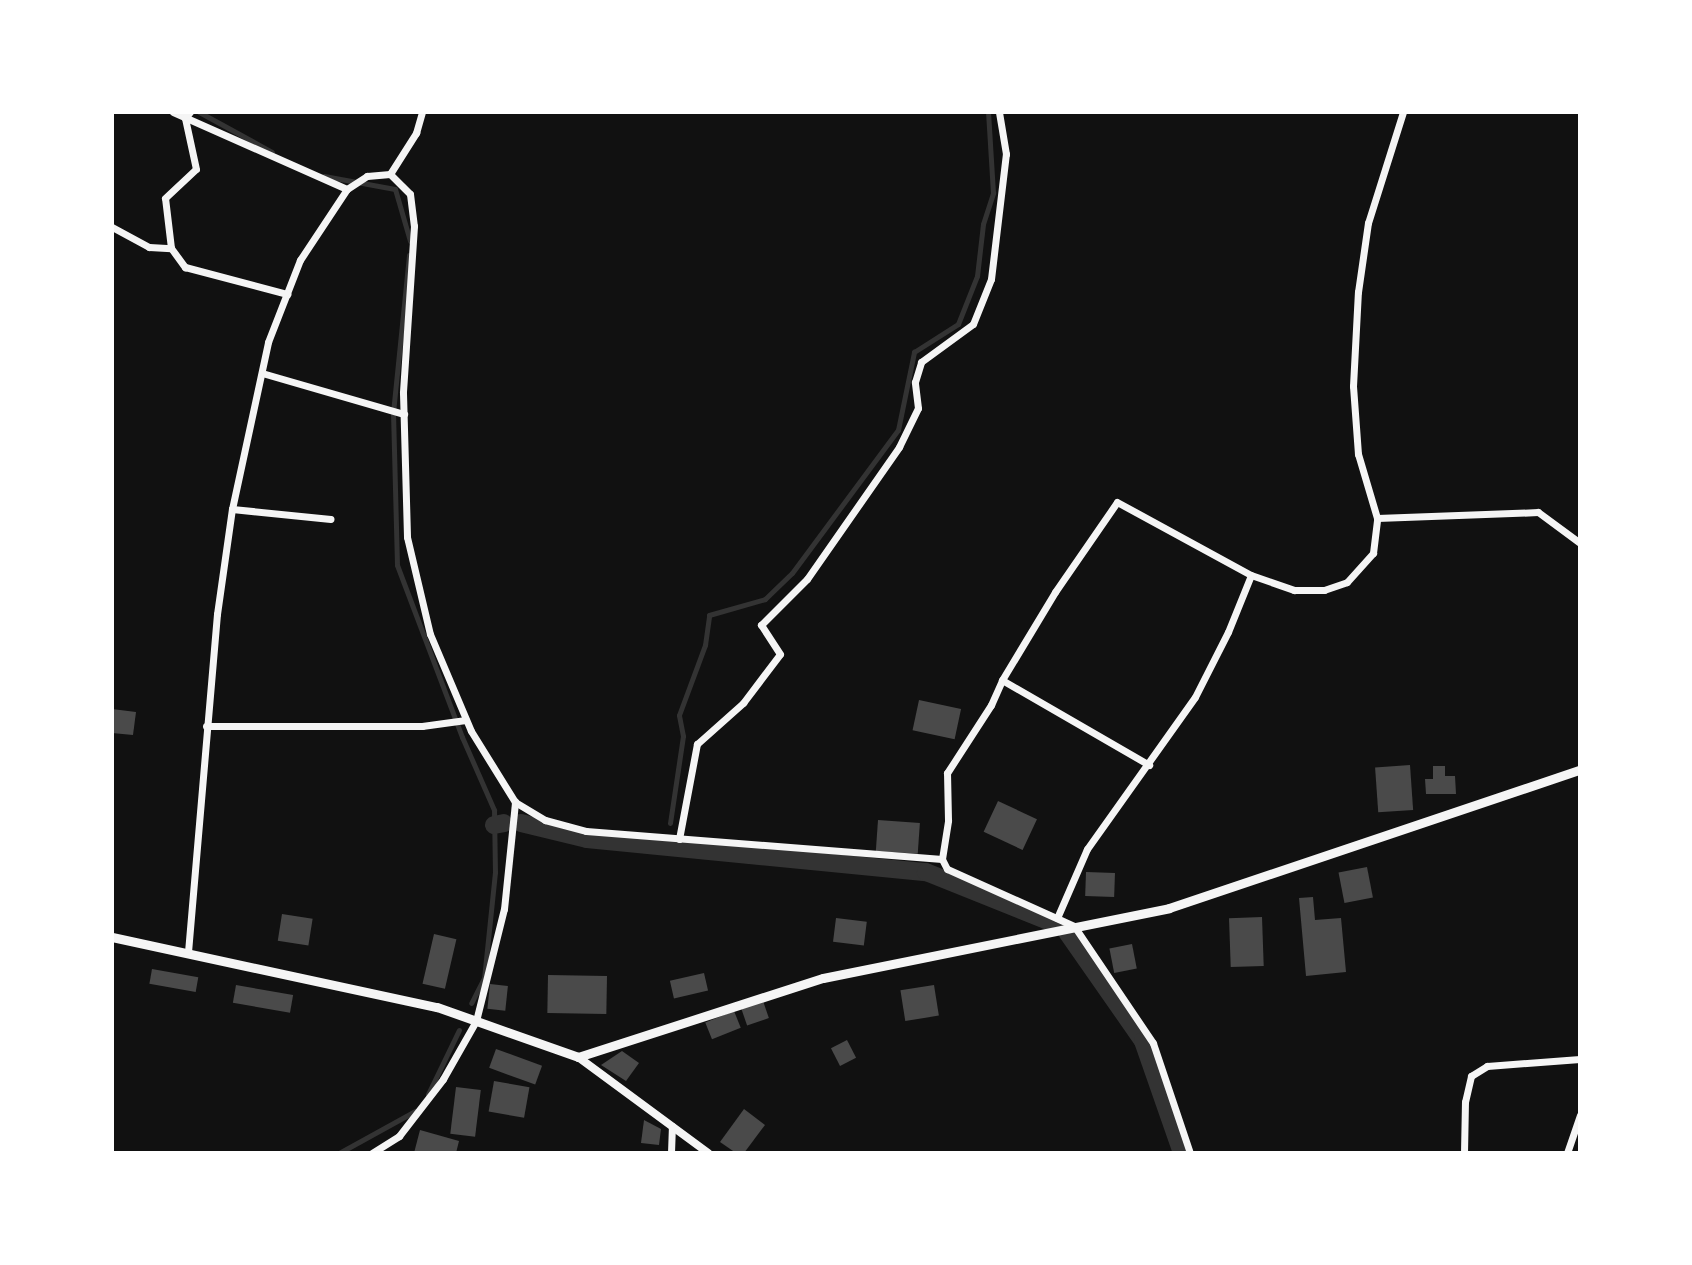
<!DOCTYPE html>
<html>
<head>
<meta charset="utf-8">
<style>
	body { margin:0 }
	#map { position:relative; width:1692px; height:1265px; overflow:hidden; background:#111; font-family:Jost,sans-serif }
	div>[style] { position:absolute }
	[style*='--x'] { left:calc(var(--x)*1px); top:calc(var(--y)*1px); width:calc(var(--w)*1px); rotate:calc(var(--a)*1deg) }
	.stream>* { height:5px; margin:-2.5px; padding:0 2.5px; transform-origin:2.5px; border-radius:2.5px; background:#333 }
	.canal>* { height:18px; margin:-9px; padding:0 9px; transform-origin:9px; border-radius:9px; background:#333 }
	.building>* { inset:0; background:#4a4a4a; transform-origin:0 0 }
	.minor>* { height:7px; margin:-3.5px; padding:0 3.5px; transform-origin:3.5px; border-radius:3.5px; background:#f5f5f5 }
	.tertiary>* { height:8px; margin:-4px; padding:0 4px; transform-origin:4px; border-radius:4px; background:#f5f5f5 }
	.secondary>* { height:9px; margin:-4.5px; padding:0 4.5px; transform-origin:4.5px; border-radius:4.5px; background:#f5f5f5 }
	span { translate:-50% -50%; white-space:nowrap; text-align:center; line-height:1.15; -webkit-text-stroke:7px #fff; paint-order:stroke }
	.frame { position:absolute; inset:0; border:114px solid #fff; pointer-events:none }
</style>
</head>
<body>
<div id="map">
	<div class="stream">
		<i style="--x:199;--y:112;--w:83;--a:28.7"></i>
		<i style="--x:324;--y:176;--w:72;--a:10.4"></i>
		<i style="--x:395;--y:189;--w:54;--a:73.9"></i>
		<i style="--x:409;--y:255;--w:158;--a:95.8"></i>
		<i style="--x:393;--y:412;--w:153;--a:88.5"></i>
		<i style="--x:397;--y:565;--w:184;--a:69.3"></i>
		<i style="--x:462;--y:737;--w:80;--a:66.3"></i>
		<i style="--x:494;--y:810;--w:62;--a:89.1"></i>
		<i style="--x:495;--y:872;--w:107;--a:95.9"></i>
		<i style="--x:484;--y:978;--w:28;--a:117"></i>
		<i style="--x:670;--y:823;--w:88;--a:-81.5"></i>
		<i style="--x:683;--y:736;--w:21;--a:-101"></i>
		<i style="--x:679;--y:715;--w:75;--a:-69.6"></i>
		<i style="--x:705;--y:645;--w:30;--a:-82"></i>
		<i style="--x:709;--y:615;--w:58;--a:-15.9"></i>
		<i style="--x:765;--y:599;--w:37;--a:-44"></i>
		<i style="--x:792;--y:573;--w:178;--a:-53.5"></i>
		<i style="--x:898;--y:430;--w:80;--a:-78.4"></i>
		<i style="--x:914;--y:352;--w:52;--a:-32.5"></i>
		<i style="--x:958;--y:324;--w:52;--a:-68.4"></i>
		<i style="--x:977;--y:276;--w:52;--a:-83.4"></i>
		<i style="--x:983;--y:224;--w:33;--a:-72"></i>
		<i style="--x:993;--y:193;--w:81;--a:-93.5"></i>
		<i style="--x:667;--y:848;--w:1;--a:-90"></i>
		<i style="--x:428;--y:1094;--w:71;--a:-64.2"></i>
		<i style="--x:339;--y:1153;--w:87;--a:-28.9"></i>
	</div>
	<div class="canal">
		<i style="--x:521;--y:823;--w:68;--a:13.6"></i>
		<i style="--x:587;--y:839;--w:341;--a:5.6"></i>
		<i style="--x:926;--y:872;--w:145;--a:21.8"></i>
		<i style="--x:494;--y:825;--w:10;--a:-11"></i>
		<i style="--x:1067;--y:932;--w:133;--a:55.1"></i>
		<i style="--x:1143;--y:1041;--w:119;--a:70.8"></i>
	</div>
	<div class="building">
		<i style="left:919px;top:700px;width:43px;height:31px;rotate:12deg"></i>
		<i style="clip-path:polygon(112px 709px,136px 712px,133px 735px,112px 733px)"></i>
		<i style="left:1410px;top:765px;width:45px;height:35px;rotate:86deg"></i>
		<i style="clip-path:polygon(1433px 766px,1445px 766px,1445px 776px,1455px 776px,1456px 794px,1426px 794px,1425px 779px,1433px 779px)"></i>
		<i style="left:998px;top:801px;width:43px;height:34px;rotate:25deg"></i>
		<i style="left:878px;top:820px;width:42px;height:31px;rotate:4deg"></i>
		<i style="left:1367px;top:867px;width:31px;height:29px;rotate:79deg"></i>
		<i style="left:1086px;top:872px;width:29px;height:24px;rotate:2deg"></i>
		<i style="clip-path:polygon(1313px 897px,1315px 920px,1341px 918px,1346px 972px,1306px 976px,1299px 898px)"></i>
		<i style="left:282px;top:914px;width:31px;height:27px;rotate:9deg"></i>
		<i style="left:1262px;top:917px;width:49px;height:33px;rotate:88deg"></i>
		<i style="left:836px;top:918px;width:31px;height:24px;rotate:7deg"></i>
		<i style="left:434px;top:934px;width:23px;height:51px;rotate:13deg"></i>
		<i style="left:1132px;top:944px;width:25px;height:23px;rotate:79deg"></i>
		<i style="left:152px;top:969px;width:47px;height:15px;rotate:10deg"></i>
		<i style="left:704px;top:973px;width:18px;height:35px;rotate:77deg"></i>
		<i style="left:548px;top:975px;width:59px;height:38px;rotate:1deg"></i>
		<i style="left:490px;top:984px;width:18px;height:25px;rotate:6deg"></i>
		<i style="left:236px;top:985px;width:58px;height:18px;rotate:10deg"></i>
		<i style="left:934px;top:985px;width:31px;height:34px;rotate:81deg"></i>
		<i style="left:763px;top:1001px;width:18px;height:23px;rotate:71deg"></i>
		<i style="left:734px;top:1011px;width:18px;height:31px;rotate:68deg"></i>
		<i style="left:847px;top:1040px;width:20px;height:18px;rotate:63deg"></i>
		<i style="left:496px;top:1049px;width:49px;height:20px;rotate:20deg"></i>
		<i style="clip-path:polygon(622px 1051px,639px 1063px,626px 1081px,601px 1065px)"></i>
		<i style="left:494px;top:1081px;width:36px;height:31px;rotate:10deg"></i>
		<i style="left:456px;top:1087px;width:25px;height:47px;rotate:7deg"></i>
		<i style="clip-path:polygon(744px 1109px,765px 1125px,744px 1153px,736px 1153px,720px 1142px)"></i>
		<i style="clip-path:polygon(644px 1120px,661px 1129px,659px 1145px,641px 1143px)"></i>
		<i style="clip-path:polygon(420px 1130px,459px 1141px,456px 1153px,414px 1153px)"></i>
	</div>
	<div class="minor">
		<i style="--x:173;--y:112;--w:190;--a:23.9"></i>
		<i style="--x:390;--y:174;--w:49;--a:-57.6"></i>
		<i style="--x:416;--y:133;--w:22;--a:-74"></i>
		<i style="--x:112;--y:227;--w:42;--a:28.4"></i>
		<i style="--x:149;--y:247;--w:22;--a:3"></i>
		<i style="--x:171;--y:248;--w:24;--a:54"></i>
		<i style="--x:185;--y:267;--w:106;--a:14.8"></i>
		<i style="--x:171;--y:248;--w:50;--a:-96.8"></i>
		<i style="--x:165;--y:198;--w:42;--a:-43.1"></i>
		<i style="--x:196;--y:169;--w:52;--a:-102.2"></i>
		<i style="--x:185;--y:118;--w:8;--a:-50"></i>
		<i style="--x:262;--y:373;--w:148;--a:16.1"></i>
		<i style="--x:232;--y:509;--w:99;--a:5.8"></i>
		<i style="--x:1377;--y:518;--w:67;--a:-106.5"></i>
		<i style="--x:1358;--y:454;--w:68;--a:-94.2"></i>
		<i style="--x:1353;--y:386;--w:94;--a:-87"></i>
		<i style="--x:1358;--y:292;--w:70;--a:-81.8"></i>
		<i style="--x:1368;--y:223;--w:116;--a:-72.5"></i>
		<i style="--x:1002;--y:680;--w:170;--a:30"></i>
		<i style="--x:206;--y:726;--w:216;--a:0"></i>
		<i style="--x:422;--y:726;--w:44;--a:-7.8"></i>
		<i style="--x:679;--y:839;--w:97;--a:-79.3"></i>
		<i style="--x:697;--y:744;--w:62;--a:-41.7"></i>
		<i style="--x:743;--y:703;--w:61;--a:-52.9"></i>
		<i style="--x:780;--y:654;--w:35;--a:-123"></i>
		<i style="--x:761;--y:625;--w:65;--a:-45"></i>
		<i style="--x:807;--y:579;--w:161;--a:-55.1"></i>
		<i style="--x:899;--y:447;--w:43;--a:-64"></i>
		<i style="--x:918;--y:408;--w:26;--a:-97"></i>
		<i style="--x:915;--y:382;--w:21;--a:-73"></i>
		<i style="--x:921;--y:362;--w:64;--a:-36.2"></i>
		<i style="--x:973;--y:324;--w:48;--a:-68.2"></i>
		<i style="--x:991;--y:279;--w:126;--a:-83.2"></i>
		<i style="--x:1006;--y:154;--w:43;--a:-99.5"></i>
		<i style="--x:1057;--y:918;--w:75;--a:-66.5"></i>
		<i style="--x:1087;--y:849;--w:186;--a:-54.6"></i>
		<i style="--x:1195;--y:697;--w:73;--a:-63.1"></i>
		<i style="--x:1228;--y:632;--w:61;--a:-68"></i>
		<i style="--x:188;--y:952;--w:339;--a:-85.1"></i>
		<i style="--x:217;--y:614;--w:106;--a:-81.9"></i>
		<i style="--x:232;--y:509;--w:171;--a:-77.8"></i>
		<i style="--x:268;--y:342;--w:88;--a:-68.7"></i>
		<i style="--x:300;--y:260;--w:85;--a:-56.5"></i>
		<i style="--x:347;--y:189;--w:24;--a:-33"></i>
		<i style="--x:367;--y:176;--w:23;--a:-5"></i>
		<i style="--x:390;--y:174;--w:28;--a:45"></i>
		<i style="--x:410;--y:194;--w:32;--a:83"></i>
		<i style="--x:414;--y:226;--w:167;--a:93.8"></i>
		<i style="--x:403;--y:393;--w:144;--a:88.4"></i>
		<i style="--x:407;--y:537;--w:100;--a:76.7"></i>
		<i style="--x:430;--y:634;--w:105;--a:67.1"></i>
		<i style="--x:471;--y:731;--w:84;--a:58.2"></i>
		<i style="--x:515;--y:802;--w:35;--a:31"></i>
		<i style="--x:545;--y:820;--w:42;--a:15"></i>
		<i style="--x:586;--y:831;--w:357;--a:4.5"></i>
		<i style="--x:372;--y:1153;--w:32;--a:-32"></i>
		<i style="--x:399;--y:1136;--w:72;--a:-52.3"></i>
		<i style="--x:443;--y:1079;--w:67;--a:-60.4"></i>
		<i style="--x:476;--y:1021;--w:115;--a:-76"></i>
		<i style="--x:504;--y:909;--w:108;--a:-84.1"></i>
		<i style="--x:671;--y:1153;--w:27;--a:-88"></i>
		<i style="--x:1190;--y:1153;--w:116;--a:-108.6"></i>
		<i style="--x:1153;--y:1043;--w:141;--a:-124"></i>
		<i style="--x:1074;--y:926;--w:139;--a:-155.8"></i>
		<i style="--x:947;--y:869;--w:11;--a:-117"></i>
		<i style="--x:942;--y:859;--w:39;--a:-81"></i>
		<i style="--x:948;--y:820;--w:47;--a:-91.2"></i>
		<i style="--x:947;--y:773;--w:81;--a:-57.1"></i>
		<i style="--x:991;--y:705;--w:27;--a:-66"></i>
		<i style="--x:1002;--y:680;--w:103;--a:-58.9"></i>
		<i style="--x:1055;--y:592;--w:109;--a:-55.4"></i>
		<i style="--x:1117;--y:502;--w:153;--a:28.6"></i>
		<i style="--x:1251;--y:575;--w:46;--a:19.2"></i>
		<i style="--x:1294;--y:590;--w:30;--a:0"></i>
		<i style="--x:1324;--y:590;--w:24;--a:-19"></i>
		<i style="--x:1347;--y:582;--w:39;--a:-48"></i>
		<i style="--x:1373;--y:553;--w:35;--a:-83"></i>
		<i style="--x:1377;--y:518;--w:161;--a:-2.1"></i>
		<i style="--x:1538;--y:512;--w:52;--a:36.4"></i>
		<i style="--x:1464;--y:1153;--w:51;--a:-88.9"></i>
		<i style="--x:1465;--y:1102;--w:27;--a:-77"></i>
		<i style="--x:1471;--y:1076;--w:19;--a:-32"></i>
		<i style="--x:1487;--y:1066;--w:93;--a:-4.3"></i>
		<i style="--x:1567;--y:1153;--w:40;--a:-71.1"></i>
	</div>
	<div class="tertiary">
		<i style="--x:578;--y:1057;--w:162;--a:36.4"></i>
	</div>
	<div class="secondary">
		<i style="--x:112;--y:937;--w:332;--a:12.2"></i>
		<i style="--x:437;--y:1007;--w:150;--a:19.5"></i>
		<i style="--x:578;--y:1057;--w:257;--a:-17.9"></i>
		<i style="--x:823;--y:978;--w:353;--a:-11.4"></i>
		<i style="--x:1169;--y:908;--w:434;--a:-18.6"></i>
	</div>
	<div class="frame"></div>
</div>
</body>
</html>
